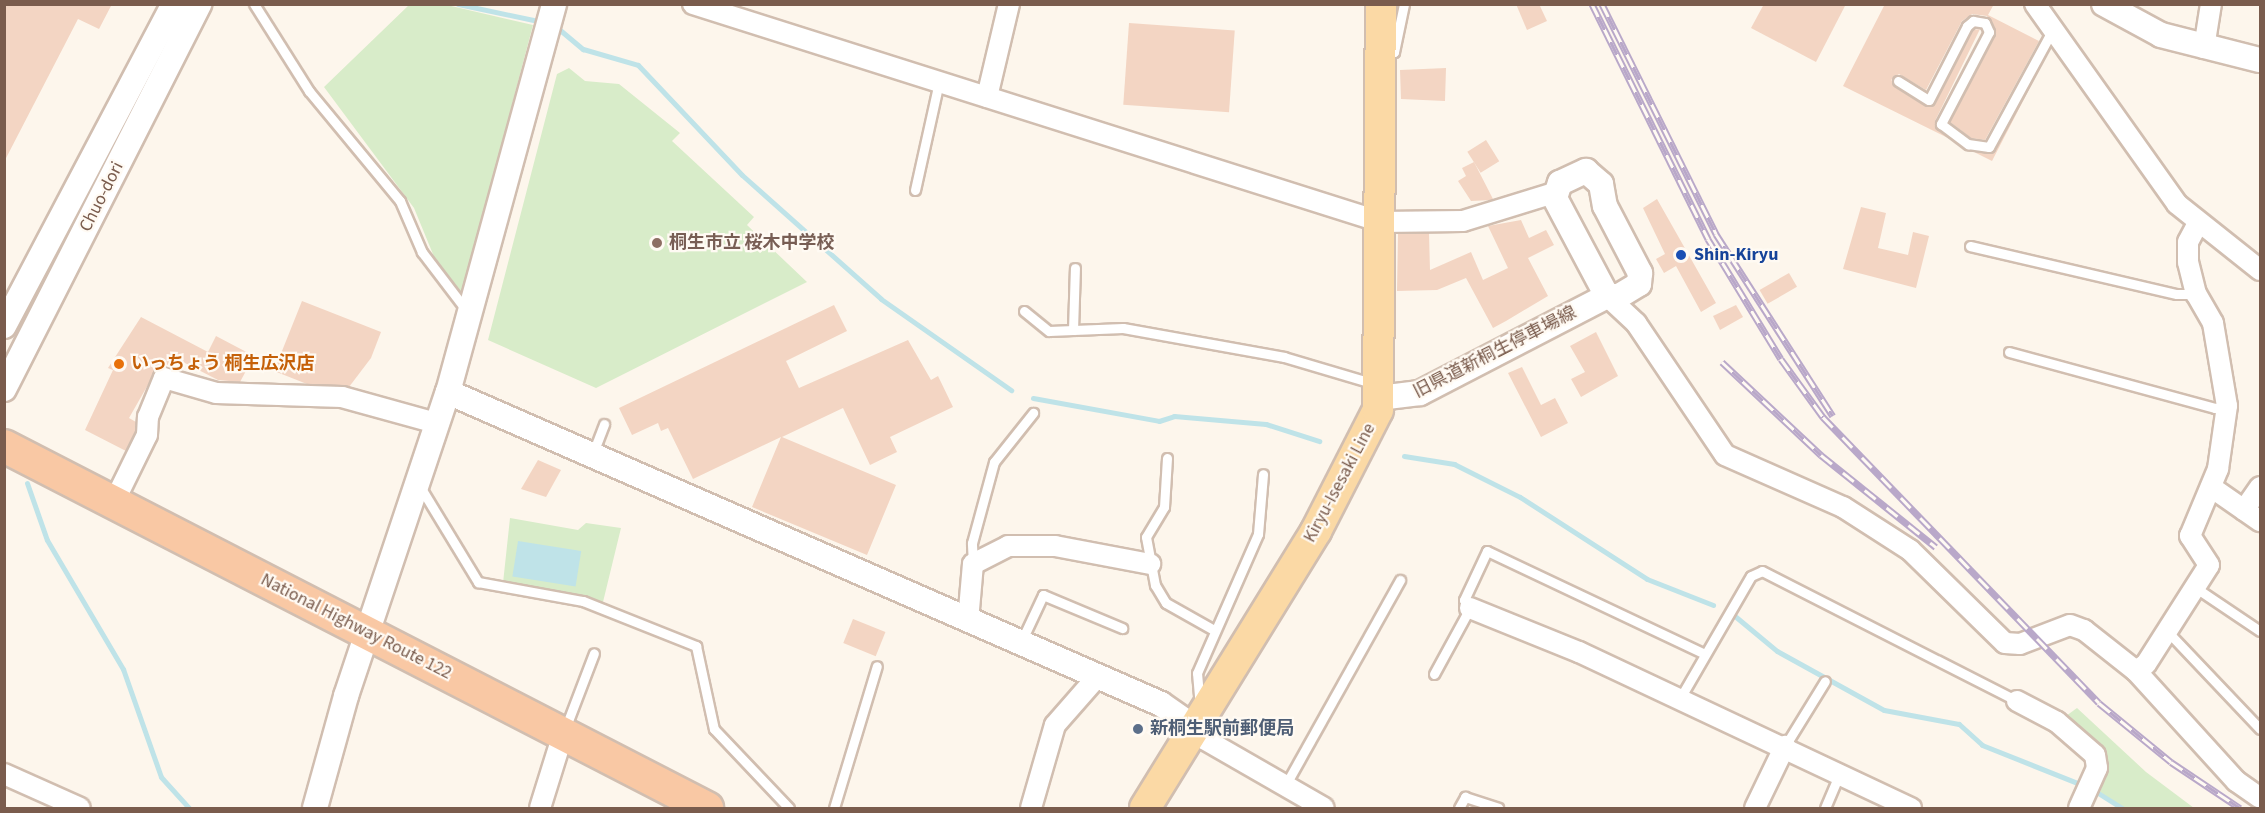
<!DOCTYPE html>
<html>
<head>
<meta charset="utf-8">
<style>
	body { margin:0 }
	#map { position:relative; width:2265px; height:813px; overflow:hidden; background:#fdf6ec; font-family:"Source Sans 3","Noto Sans JP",sans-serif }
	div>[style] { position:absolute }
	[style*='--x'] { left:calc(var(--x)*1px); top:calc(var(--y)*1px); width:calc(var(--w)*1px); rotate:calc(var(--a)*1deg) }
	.green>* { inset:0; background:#d8ecc9 }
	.water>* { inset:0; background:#bfe3e8; transform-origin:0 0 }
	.stream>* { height:5px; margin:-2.5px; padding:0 2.5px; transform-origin:2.5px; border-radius:2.5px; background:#bfe3e8 }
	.building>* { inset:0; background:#f3d5c3; transform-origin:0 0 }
	.roads { filter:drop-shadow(2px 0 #d1beb0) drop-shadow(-2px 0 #d1beb0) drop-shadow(0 2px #d1beb0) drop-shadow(0 -2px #d1beb0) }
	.service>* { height:9px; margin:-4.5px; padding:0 4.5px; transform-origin:4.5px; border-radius:4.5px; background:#fff }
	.minor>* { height:20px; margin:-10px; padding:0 10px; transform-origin:10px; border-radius:10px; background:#fff }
	.tertiary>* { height:24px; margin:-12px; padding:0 12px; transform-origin:12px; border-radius:12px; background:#fff }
	.primary>* { height:30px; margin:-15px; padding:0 15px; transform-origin:15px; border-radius:15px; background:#fbd9a5 }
	.trunk>* { height:32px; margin:-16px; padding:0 16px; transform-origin:16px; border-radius:16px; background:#f9c8a4 }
	.rail>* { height:7px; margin-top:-3.5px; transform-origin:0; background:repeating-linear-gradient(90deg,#fffaf3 0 14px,#b9a8c9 0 28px); box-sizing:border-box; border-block:2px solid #b9a8c9 }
	.dots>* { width:16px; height:16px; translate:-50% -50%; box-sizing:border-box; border:3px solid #fffaf3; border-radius:50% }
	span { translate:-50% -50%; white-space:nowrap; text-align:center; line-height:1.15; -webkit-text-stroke:4.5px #fffaf3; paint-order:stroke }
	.street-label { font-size:18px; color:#7a5c4d }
	.education-label { font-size:18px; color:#785e54; font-weight:700 }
	.left { translate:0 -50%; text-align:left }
	.transit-label { font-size:18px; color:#164399; font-weight:700 }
	.food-label { font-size:18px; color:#c56008; font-weight:700 }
	.service-label { font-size:18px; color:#4e5e75; font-weight:700 }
	.frame { position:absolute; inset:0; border:6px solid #7a5c4d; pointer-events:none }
</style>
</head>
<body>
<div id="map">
	<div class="green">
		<i style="clip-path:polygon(409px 5px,447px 5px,533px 25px,462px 294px,435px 259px,414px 208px,324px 87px)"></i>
		<i style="clip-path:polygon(569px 68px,585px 81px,619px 84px,680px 133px,672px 141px,754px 217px,747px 225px,807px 282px,596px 388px,488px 340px,557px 74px)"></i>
		<i style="clip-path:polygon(510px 518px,578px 530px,586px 523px,621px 528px,603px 602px,503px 583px)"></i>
		<i style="clip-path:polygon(2077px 708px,2146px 772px,2194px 808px,2123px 808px,2100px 792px,2108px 769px,2103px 753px,2066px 716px)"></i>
	</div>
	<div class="water">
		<i style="left:518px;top:541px;width:64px;height:36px;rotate:9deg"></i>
	</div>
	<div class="stream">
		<i style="--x:458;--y:4;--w:77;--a:12"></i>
		<i style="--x:560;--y:30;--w:30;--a:40"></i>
		<i style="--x:583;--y:49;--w:57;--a:16.2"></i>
		<i style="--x:638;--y:65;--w:151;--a:46.6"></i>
		<i style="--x:742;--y:175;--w:186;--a:41.7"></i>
		<i style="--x:881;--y:299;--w:159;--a:35"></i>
		<i style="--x:1033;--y:398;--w:128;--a:10.3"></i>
		<i style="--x:1159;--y:421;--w:16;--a:-18"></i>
		<i style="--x:1174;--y:416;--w:92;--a:5"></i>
		<i style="--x:1266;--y:424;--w:56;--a:17.8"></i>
		<i style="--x:1404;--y:456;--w:51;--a:9.1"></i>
		<i style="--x:1454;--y:464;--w:74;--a:26.6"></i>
		<i style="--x:1520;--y:497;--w:151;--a:32.8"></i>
		<i style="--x:1647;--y:579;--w:71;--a:21.5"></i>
		<i style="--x:27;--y:483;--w:60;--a:70.7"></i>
		<i style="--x:47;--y:540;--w:150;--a:59.5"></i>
		<i style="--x:123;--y:669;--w:114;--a:70.6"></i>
		<i style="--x:161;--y:777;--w:42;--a:47.9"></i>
		<i style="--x:1736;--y:617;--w:53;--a:39.7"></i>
		<i style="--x:1777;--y:651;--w:122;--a:28.9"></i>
		<i style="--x:1884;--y:710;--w:76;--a:10.6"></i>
		<i style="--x:1959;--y:724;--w:31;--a:42"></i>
		<i style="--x:1982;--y:745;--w:105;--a:21.7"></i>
		<i style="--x:2098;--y:793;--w:28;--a:32"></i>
	</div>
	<div class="building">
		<i style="clip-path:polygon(4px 4px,112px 4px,99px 29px,78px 19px,4px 162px)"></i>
		<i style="clip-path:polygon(1516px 4px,1539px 4px,1547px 21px,1527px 30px)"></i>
		<i style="clip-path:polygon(1764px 4px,1846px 4px,1816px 62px,1751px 28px)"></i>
		<i style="clip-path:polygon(1885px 4px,1994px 4px,1988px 15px,2039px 41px,1985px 140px,1971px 138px,1950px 122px,1995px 35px,1987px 16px,1972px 14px,1962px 21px,1926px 90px,1899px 74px,1891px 80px,1932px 106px,1972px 30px,1980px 29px,1935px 121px,1952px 140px,1843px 86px)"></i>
		<i style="left:1129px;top:23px;width:106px;height:82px;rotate:4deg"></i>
		<i style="clip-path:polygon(2051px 47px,1992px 161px,1974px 152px,1995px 150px)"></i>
		<i style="clip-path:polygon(1446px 68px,1445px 101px,1401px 99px,1400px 70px)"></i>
		<i style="left:1486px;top:140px;width:25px;height:22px;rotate:58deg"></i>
		<i style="clip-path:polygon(1474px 162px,1493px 199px,1492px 200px,1471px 201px,1458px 181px,1466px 176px,1462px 168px)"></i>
		<i style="clip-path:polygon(1657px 199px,1716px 303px,1701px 312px,1676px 266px,1664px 273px,1656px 259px,1665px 254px,1643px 208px)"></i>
		<i style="clip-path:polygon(1861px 207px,1886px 213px,1878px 248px,1908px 255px,1913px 232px,1929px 236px,1916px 288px,1843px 269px)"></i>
		<i style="clip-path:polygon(1521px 220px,1529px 238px,1546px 230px,1554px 245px,1528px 258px,1548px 296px,1506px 321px,1493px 328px,1466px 278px,1437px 290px,1397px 291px,1398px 234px,1429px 233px,1430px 270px,1471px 252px,1483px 280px,1508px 268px,1488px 226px)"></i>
		<i style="left:1789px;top:273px;width:16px;height:34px;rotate:60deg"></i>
		<i style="clip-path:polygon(302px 301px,381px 332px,371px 358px,349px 387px,307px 384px,274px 371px)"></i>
		<i style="clip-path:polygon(834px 305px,847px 331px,786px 361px,799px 388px,908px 340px,931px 380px,938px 376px,953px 407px,890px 437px,897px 452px,870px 465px,843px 408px,782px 437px,896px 485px,867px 555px,752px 507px,781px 437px,693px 479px,668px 428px,661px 431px,658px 423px,632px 435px,619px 408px)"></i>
		<i style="clip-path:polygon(1736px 305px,1743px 317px,1720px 330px,1713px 316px)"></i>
		<i style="clip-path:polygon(141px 317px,208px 352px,216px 336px,254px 356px,240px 382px,218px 380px,181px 361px,176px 369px,161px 362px,129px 418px,136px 422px,135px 432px,126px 451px,85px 430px,113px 370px,108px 368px)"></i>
		<i style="clip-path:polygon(1596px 332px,1618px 376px,1581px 397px,1571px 379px,1585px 372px,1570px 346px)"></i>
		<i style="clip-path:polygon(1522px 367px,1541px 405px,1555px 398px,1568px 423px,1541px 437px,1508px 373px)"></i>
		<i style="clip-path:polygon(538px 460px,561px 470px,546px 497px,521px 489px)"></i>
		<i style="left:853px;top:619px;width:35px;height:26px;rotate:22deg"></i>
	</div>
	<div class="roads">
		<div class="service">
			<i style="--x:254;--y:4;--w:103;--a:57.7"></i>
			<i style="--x:309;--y:91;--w:143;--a:50.4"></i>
			<i style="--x:400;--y:201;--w:56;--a:66.7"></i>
			<i style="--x:422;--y:252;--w:74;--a:52.7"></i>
			<i style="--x:1388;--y:52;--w:6;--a:0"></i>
			<i style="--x:1394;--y:52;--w:49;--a:-78.2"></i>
			<i style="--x:1898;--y:81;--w:36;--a:32"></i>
			<i style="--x:1929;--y:100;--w:83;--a:-62.8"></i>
			<i style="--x:1967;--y:26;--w:8;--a:-40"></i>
			<i style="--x:1973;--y:21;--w:12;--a:9"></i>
			<i style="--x:1985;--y:23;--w:10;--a:66"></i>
			<i style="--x:1989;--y:32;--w:104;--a:117.6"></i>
			<i style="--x:1941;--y:124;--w:34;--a:37"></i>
			<i style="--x:1968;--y:144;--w:21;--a:8"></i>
			<i style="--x:1989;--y:147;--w:130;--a:-61.5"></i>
			<i style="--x:915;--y:190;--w:111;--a:-77.5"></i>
			<i style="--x:1970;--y:246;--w:212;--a:13.1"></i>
			<i style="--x:2177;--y:294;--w:19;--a:0"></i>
			<i style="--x:1024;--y:311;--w:32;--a:39"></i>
			<i style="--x:1049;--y:331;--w:74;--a:-2.3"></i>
			<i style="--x:1123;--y:328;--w:164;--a:10.2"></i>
			<i style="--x:1284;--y:357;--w:95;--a:16.5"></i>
			<i style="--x:1073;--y:330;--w:62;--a:-88.2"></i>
			<i style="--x:2009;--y:352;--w:213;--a:15.2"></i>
			<i style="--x:2215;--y:408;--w:12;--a:-9"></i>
			<i style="--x:593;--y:453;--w:31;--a:-69"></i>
			<i style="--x:1167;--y:458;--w:49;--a:93.5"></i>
			<i style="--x:1164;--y:507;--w:35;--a:121"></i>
			<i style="--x:1146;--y:537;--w:49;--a:79.4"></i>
			<i style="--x:1155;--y:585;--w:21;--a:59"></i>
			<i style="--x:1166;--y:603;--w:55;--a:29.4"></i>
			<i style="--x:419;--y:485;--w:114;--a:58.7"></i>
			<i style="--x:478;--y:582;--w:107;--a:10.3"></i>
			<i style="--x:583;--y:601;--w:122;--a:21.7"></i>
			<i style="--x:696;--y:646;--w:85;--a:77.8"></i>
			<i style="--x:714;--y:729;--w:109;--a:46.5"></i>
			<i style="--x:973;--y:564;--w:21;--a:-93"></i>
			<i style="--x:972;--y:543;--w:84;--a:-74.8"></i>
			<i style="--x:994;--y:462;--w:63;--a:-51.5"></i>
			<i style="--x:2196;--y:588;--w:77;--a:33.9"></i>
			<i style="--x:2167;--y:631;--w:135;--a:46.5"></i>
			<i style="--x:1021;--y:642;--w:52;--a:-64.9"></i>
			<i style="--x:1043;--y:595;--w:86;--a:22.7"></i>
			<i style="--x:1434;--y:674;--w:75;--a:-61.4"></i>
			<i style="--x:1470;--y:608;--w:10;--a:-127"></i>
			<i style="--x:1464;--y:600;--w:54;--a:-64.9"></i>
			<i style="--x:1487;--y:551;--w:241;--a:25.3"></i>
			<i style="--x:1679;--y:700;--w:143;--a:-59.9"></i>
			<i style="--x:1751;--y:576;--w:12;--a:-24"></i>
			<i style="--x:1762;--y:571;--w:286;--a:27"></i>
			<i style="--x:1200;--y:707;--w:34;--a:-95"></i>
			<i style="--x:1197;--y:673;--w:152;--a:-66.3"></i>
			<i style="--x:1258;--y:534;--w:60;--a:-85.2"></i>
			<i style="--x:565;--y:729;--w:81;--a:-69.1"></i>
			<i style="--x:1785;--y:746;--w:76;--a:-58.4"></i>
			<i style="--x:1285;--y:786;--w:236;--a:-60.8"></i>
			<i style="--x:834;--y:808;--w:148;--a:-73.2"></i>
			<i style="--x:1459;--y:808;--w:13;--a:-61"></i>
			<i style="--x:1465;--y:797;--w:35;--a:18"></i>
			<i style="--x:1825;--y:808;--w:38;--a:-67"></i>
		</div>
		<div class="minor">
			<i style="--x:693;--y:4;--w:722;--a:17.58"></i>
			<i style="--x:1381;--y:222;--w:82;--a:-0.7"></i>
			<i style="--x:1463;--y:221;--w:95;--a:-17.1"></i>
			<i style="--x:2035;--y:4;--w:245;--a:54.6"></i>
			<i style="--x:2177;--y:204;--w:106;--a:38.5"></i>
			<i style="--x:2204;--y:48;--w:45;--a:-81"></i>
			<i style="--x:987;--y:97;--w:96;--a:-76.7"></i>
			<i style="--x:1607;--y:296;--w:40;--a:43"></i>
			<i style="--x:1636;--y:323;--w:159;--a:56"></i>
			<i style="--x:1725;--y:455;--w:129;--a:23.8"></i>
			<i style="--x:1843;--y:507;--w:80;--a:32.7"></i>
			<i style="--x:1910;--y:550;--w:133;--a:44.4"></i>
			<i style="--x:2005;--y:643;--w:15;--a:4"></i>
			<i style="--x:2020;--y:644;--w:53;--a:-20.8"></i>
			<i style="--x:2070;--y:625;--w:15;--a:20"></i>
			<i style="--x:2084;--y:630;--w:66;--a:38.3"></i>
			<i style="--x:2136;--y:671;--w:149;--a:47.7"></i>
			<i style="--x:2236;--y:781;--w:29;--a:35"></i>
			<i style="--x:2211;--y:487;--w:60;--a:34.8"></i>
			<i style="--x:114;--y:502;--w:75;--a:-63.8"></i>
			<i style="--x:147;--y:435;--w:18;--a:-87"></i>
			<i style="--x:148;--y:417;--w:42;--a:-67.7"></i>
			<i style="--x:164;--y:378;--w:54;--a:16.1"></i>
			<i style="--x:216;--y:393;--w:126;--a:1.8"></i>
			<i style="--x:342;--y:397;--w:98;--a:15.5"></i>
			<i style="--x:2244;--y:510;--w:28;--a:-55"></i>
			<i style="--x:1470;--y:608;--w:118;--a:22"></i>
			<i style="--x:1579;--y:652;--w:367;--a:25.2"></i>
			<i style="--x:968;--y:621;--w:57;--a:-85"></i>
			<i style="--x:973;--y:564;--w:39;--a:-27"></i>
			<i style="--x:1008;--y:546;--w:47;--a:0"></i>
			<i style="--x:1055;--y:546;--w:97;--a:10.7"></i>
			<i style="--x:2136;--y:671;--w:12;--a:-35"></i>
			<i style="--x:2146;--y:664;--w:117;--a:-57.5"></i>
			<i style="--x:2209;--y:565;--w:35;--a:-123"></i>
			<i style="--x:2190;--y:536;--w:73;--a:-67.3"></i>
			<i style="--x:2218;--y:469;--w:64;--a:-81.9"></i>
			<i style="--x:2227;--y:406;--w:84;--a:-99.6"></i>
			<i style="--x:2213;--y:323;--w:34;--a:-120"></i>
			<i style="--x:2196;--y:294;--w:33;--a:-104"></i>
			<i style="--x:2188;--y:262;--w:20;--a:-90"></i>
			<i style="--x:2188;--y:242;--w:21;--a:-62"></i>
			<i style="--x:2017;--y:701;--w:45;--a:27.7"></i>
			<i style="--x:2057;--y:722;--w:50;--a:41"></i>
			<i style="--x:2095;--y:755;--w:13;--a:81"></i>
			<i style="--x:2097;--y:768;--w:44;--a:114.2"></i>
			<i style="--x:1193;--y:726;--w:17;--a:50"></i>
			<i style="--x:1204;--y:739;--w:138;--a:29.9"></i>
			<i style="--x:4;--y:774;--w:83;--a:24.1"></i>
			<i style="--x:540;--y:808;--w:77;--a:-72.7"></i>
			<i style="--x:1031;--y:808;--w:86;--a:-73.9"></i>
			<i style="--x:1055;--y:725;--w:64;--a:-48.8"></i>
			<i style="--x:1755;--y:808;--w:69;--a:-64.2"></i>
		</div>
		<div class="tertiary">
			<i style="--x:2104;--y:4;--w:65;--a:28.5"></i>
			<i style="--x:2161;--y:35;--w:102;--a:14.2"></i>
			<i style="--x:1586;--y:171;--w:20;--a:41"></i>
			<i style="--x:1601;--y:184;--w:22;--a:80"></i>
			<i style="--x:1605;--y:206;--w:76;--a:62.4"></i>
			<i style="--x:1640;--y:273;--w:11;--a:95"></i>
			<i style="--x:1639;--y:284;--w:23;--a:149"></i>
			<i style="--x:1619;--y:296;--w:12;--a:180"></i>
			<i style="--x:1607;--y:296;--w:111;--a:-118"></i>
			<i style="--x:1555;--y:198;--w:16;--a:-72"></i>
			<i style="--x:1560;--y:183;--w:29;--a:-25"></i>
			<i style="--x:4;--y:326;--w:364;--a:-62.2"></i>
			<i style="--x:4;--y:389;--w:432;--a:-63.1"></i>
			<i style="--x:448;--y:392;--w:778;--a:23.63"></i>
			<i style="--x:1161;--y:704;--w:39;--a:35"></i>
			<i style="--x:1379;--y:398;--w:41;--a:-7"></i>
			<i style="--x:1420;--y:393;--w:211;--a:-27.4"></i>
			<i style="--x:315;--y:808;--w:116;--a:-74.5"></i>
			<i style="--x:346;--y:696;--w:321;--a:-71.5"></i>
			<i style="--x:448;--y:392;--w:402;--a:-74.7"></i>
		</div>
		<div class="primary">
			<i style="--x:1145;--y:808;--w:326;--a:-58.3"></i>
			<i style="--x:1316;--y:531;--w:136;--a:-62.9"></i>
			<i style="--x:1378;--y:410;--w:406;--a:-89.6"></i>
		</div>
		<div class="trunk">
			<i style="--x:4;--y:446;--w:791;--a:27.25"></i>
		</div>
	</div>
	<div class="rail">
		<i style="--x:1592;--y:4;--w:262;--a:63.7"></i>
		<i style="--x:1708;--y:239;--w:140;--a:58.7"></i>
		<i style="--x:1781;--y:359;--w:72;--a:54.1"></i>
		<i style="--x:1823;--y:417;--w:397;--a:46"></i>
		<i style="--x:2099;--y:703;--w:93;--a:39.3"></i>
		<i style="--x:2171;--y:762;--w:83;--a:33.7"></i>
		<i style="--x:1602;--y:4;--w:257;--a:63.6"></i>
		<i style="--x:1716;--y:234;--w:216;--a:57.3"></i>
		<i style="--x:1722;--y:362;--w:136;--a:43.2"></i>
		<i style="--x:1821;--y:455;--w:147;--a:38.7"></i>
	</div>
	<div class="dots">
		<i style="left:657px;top:243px;background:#8d6e63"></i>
		<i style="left:1681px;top:255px;background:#1a4fb4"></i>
		<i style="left:119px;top:364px;background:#e8710a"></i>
		<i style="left:1138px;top:729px;background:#5c6f8a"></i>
	</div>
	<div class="street-label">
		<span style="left:102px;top:197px;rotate:-63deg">Chuo-dori</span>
		<span style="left:1495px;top:353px;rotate:-27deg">旧県道新桐生停車場線</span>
		<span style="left:1340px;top:483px;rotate:-62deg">Kiryu-Isesaki Line</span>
		<span style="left:356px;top:627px;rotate:27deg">National Highway Route 122</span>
	</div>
	<div class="education-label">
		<span class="left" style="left:669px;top:243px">桐生市立 桜木中学校</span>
	</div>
	<div class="transit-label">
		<span class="left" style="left:1694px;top:255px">Shin-Kiryu</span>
	</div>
	<div class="food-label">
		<span class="left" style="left:131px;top:364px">いっちょう 桐生広沢店</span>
	</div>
	<div class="service-label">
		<span class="left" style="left:1150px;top:729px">新桐生駅前郵便局</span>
	</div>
	<div class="frame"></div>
</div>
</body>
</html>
